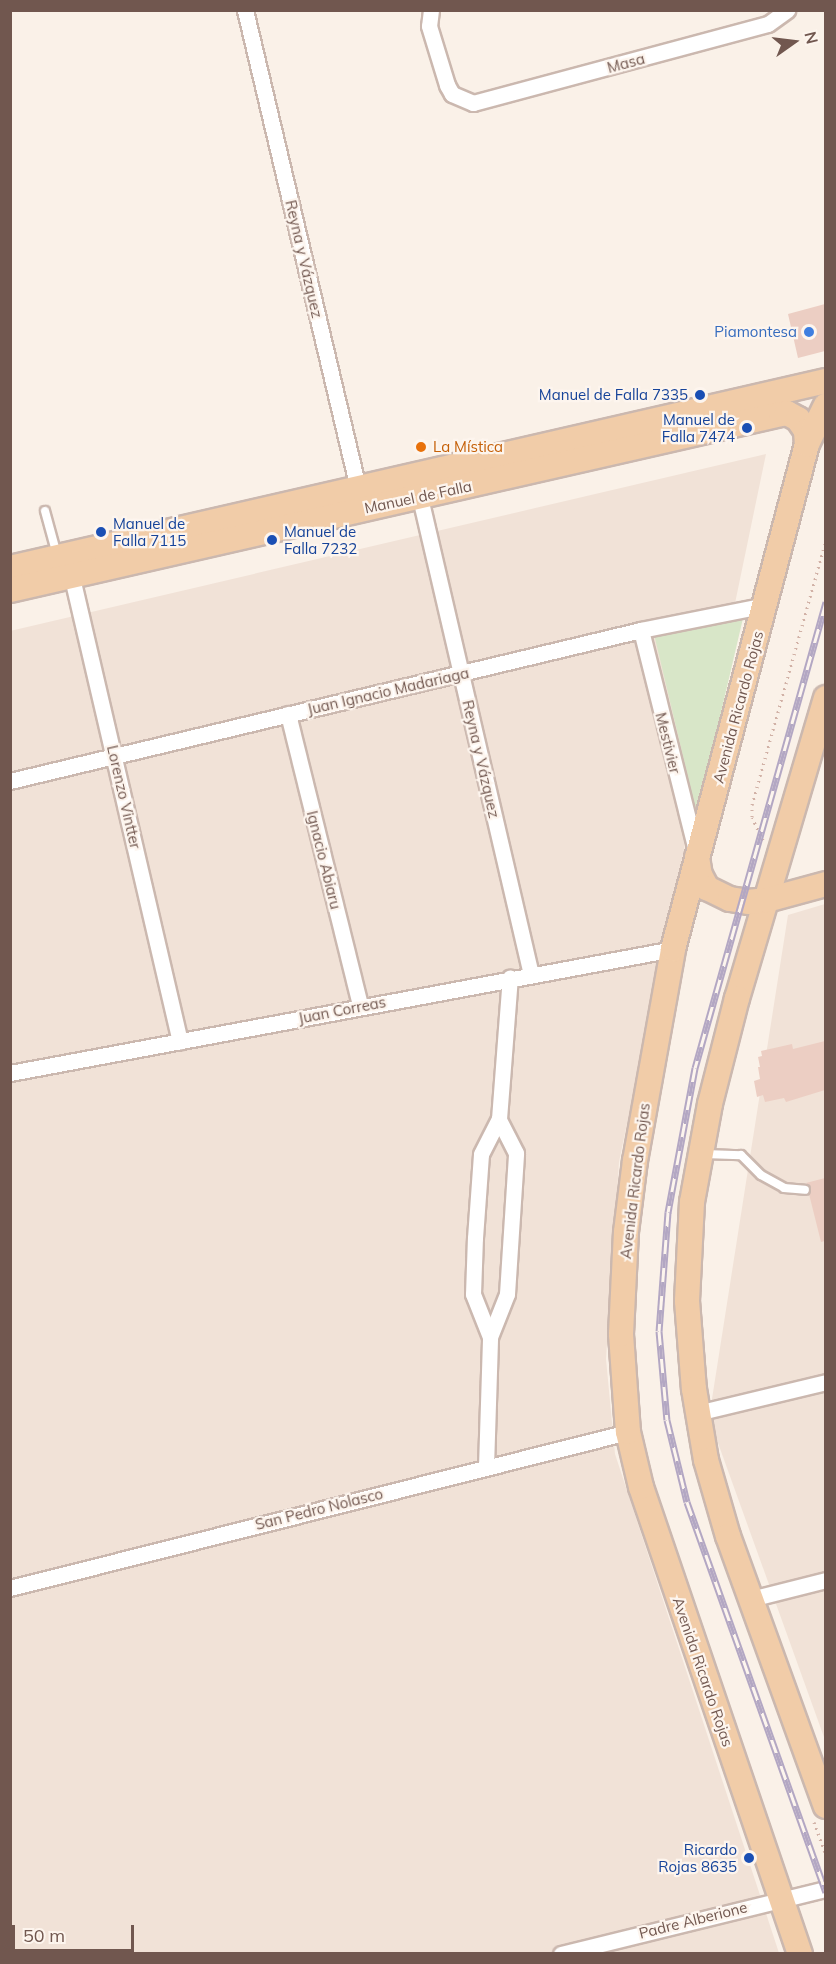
<!DOCTYPE html>
<html>
<head>
<meta charset="utf-8">
<style>
	body { margin:0 }
	#map { position:relative; width:836px; height:1964px; overflow:hidden; background:#faf1e8; font-family:Mulish,sans-serif }
	div>[style] { position:absolute }
	[style*='--x'] { left:calc(var(--x)*1px); top:calc(var(--y)*1px); width:calc(var(--w)*1px); rotate:calc(var(--a)*1deg) }
	.residential>* { inset:0; background:#f1e2d7 }
	.green>* { inset:0; background:#d8e6c8 }
	.building>* { inset:0; background:#eccec3 }
	.path>* { height:3px; margin-top:-1.5px; transform-origin:0; background:repeating-linear-gradient(90deg,#d1b1a6 0 1.5px,transparent 0 6px) }
	.roads { filter:drop-shadow(2px 0 #cbb8af) drop-shadow(-2px 0 #cbb8af) drop-shadow(0 2px #cbb8af) drop-shadow(0 -2px #cbb8af) }
	.service>* { height:8px; margin:-4px; padding:0 4px; transform-origin:4px; border-radius:4px; background:#fff }
	.minor>* { height:15px; margin:-7.5px; padding:0 7.5px; transform-origin:7.5px; border-radius:7.5px; background:#fff }
	.primary>* { height:24px; margin:-12px; padding:0 12px; transform-origin:12px; border-radius:12px; background:#f1cca8 }
	.rail>* { height:7px; margin-top:-3.5px; transform-origin:0; background:repeating-linear-gradient(90deg,#fdf5ee 0 14px,#b3a7c3 0 28px); box-sizing:border-box; border-block:2px solid #b3a7c3 }
	.dots>* { width:16px; height:16px; translate:-50% -50%; box-sizing:border-box; border:3px solid #fdf5ee; border-radius:50% }
	span { translate:-50% -50%; white-space:nowrap; text-align:center; line-height:1.15; -webkit-text-stroke:4.5px #fdf5ee; paint-order:stroke }
	.street-label { font-size:15px; color:#71574f }
	.shop-label { font-size:15px; color:#366cbe }
	.right { translate:-100% -50%; text-align:right }
	.transit-label { font-size:15px; color:#164399 }
	.left { translate:0 -50%; text-align:left }
	.food-label { font-size:15px; color:#c56008 }
	.frame { position:absolute; inset:0; border:12px solid #71574f; pointer-events:none }
	.north { position:absolute; left:764px; top:12px; width:60px; height:60px; -webkit-text-stroke:4px #fdf5ee; paint-order:stroke; rotate:76deg; font-size:16px; font-weight:700; line-height:24px; text-align:center; color:#71574f }
	.north::after { content:''; display:block; margin:auto; width:21px; height:27px; background:#71574f; clip-path:polygon(50% 0,100% 100%,50% 72%,0 100%) }
	.scale { position:absolute; left:12px; top:1925px; width:122px; height:27px; box-sizing:border-box; border:3px solid #71574f; border-top:0; padding-left:8px; font-size:18px; line-height:21px; white-space:nowrap; color:#71574f; -webkit-text-stroke:4px #fdf5ee; paint-order:stroke }
</style>
</head>
<body>
<div id="map">
	<div class="residential">
		<i style="clip-path:polygon(766px 454px,619px 1162px,606px 1359px,615px 1454px,779px 1953px,11px 1953px,10px 631px)"></i>
		<i style="clip-path:polygon(825px 904px,825px 1740px,709px 1418px,788px 915px)"></i>
	</div>
	<div class="green">
		<i style="clip-path:polygon(744px 614px,697px 815px,654px 634px)"></i>
	</div>
	<div class="building">
		<i style="clip-path:polygon(825px 304px,825px 351px,798px 358px,788px 314px)"></i>
		<i style="clip-path:polygon(825px 1041px,825px 1090px,786px 1102px,784px 1098px,765px 1102px,763px 1095px,757px 1097px,754px 1081px,760px 1079px,758px 1067px,760px 1067px,758px 1057px,762px 1056px,761px 1051px,792px 1044px,793px 1049px)"></i>
		<i style="clip-path:polygon(825px 1178px,825px 1241px,821px 1242px,809px 1194px,811px 1188px,806px 1183px)"></i>
	</div>
	<div class="path">
		<i style="--x:763;--y:840;--w:25;--a:-116"></i>
		<i style="--x:752;--y:817;--w:12;--a:-90"></i>
		<i style="--x:752;--y:805;--w:275;--a:-74.4"></i>
		<i style="--x:814;--y:1822;--w:35;--a:70"></i>
	</div>
	<div class="roads">
		<div class="service">
			<i style="--x:45;--y:511;--w:46;--a:74.7"></i>
			<i style="--x:704;--y:1154;--w:37;--a:2"></i>
			<i style="--x:741;--y:1155;--w:28;--a:45"></i>
			<i style="--x:761;--y:1175;--w:26;--a:29"></i>
			<i style="--x:784;--y:1188;--w:21;--a:5"></i>
		</div>
		<div class="minor">
			<i style="--x:245;--y:10;--w:498;--a:76.7"></i>
			<i style="--x:431;--y:10;--w:16;--a:97"></i>
			<i style="--x:429;--y:26;--w:62;--a:73"></i>
			<i style="--x:447;--y:85;--w:10;--a:61"></i>
			<i style="--x:452;--y:94;--w:23;--a:23"></i>
			<i style="--x:473;--y:103;--w:305;--a:-15"></i>
			<i style="--x:768;--y:24;--w:24;--a:-36"></i>
			<i style="--x:418;--y:489;--w:497;--a:76.9"></i>
			<i style="--x:70;--y:569;--w:485;--a:76.9"></i>
			<i style="--x:641;--y:630;--w:228;--a:76"></i>
			<i style="--x:288;--y:714;--w:301;--a:76.1"></i>
			<i style="--x:10;--y:781;--w:649;--a:-13.46"></i>
			<i style="--x:641;--y:630;--w:127;--a:-11.3"></i>
			<i style="--x:10;--y:1073;--w:674;--a:-10.59"></i>
			<i style="--x:490;--y:1337;--w:46;--a:-111.6"></i>
			<i style="--x:473;--y:1294;--w:56;--a:-88"></i>
			<i style="--x:475;--y:1238;--w:84;--a:-85.9"></i>
			<i style="--x:481;--y:1154;--w:39;--a:-63"></i>
			<i style="--x:499;--y:1119;--w:142;--a:-85.6"></i>
			<i style="--x:697;--y:1413;--w:133;--a:-13.5"></i>
			<i style="--x:486;--y:1467;--w:130;--a:-88.2"></i>
			<i style="--x:490;--y:1337;--w:46;--a:-68.4"></i>
			<i style="--x:507;--y:1294;--w:141;--a:-86.3"></i>
			<i style="--x:516;--y:1153;--w:38;--a:-117"></i>
			<i style="--x:10;--y:1588;--w:637;--a:-14.17"></i>
			<i style="--x:751;--y:1599;--w:77;--a:-14.2"></i>
			<i style="--x:561;--y:1954;--w:273;--a:-13.8"></i>
		</div>
		<div class="primary">
			<i style="--x:10;--y:568;--w:837;--a:-12.91"></i>
			<i style="--x:10;--y:590;--w:791;--a:-12.86"></i>
			<i style="--x:781;--y:414;--w:6;--a:-9"></i>
			<i style="--x:787;--y:413;--w:13;--a:29"></i>
			<i style="--x:798;--y:419;--w:14;--a:56"></i>
			<i style="--x:806;--y:431;--w:13;--a:86"></i>
			<i style="--x:826;--y:698;--w:313;--a:106.5"></i>
			<i style="--x:737;--y:998;--w:109;--a:104.3"></i>
			<i style="--x:710;--y:1104;--w:100;--a:100.4"></i>
			<i style="--x:692;--y:1202;--w:99;--a:92.9"></i>
			<i style="--x:687;--y:1301;--w:88;--a:85.5"></i>
			<i style="--x:694;--y:1389;--w:72;--a:80.4"></i>
			<i style="--x:706;--y:1460;--w:79;--a:73.9"></i>
			<i style="--x:728;--y:1536;--w:287;--a:70.1"></i>
			<i style="--x:697;--y:857;--w:18;--a:81"></i>
			<i style="--x:700;--y:875;--w:15;--a:62"></i>
			<i style="--x:707;--y:888;--w:25;--a:26"></i>
			<i style="--x:730;--y:899;--w:18;--a:9"></i>
			<i style="--x:748;--y:902;--w:19;--a:-6"></i>
			<i style="--x:767;--y:900;--w:61;--a:-15.2"></i>
			<i style="--x:800;--y:1954;--w:493;--a:-108.8"></i>
			<i style="--x:641;--y:1487;--w:57;--a:-103.3"></i>
			<i style="--x:628;--y:1432;--w:98;--a:-94.1"></i>
			<i style="--x:621;--y:1334;--w:102;--a:-87.2"></i>
			<i style="--x:626;--y:1232;--w:72;--a:-82.8"></i>
			<i style="--x:635;--y:1161;--w:215;--a:-79.8"></i>
			<i style="--x:673;--y:949;--w:522;--a:-75.14"></i>
			<i style="--x:807;--y:444;--w:43;--a:-64"></i>
		</div>
	</div>
	<div class="rail">
		<i style="--x:826;--y:602;--w:484;--a:105.7"></i>
		<i style="--x:695;--y:1068;--w:147;--a:100.6"></i>
		<i style="--x:668;--y:1212;--w:119;--a:94.3"></i>
		<i style="--x:659;--y:1331;--w:89;--a:84.9"></i>
		<i style="--x:667;--y:1420;--w:84;--a:76.3"></i>
		<i style="--x:687;--y:1502;--w:414;--a:70.4"></i>
	</div>
	<div class="dots">
		<i style="left:809px;top:332px;background:#3f7fe0"></i>
		<i style="left:700px;top:395px;background:#1a4fb4"></i>
		<i style="left:747px;top:428px;background:#1a4fb4"></i>
		<i style="left:421px;top:447px;background:#e8710a"></i>
		<i style="left:101px;top:532px;background:#1a4fb4"></i>
		<i style="left:272px;top:540px;background:#1a4fb4"></i>
		<i style="left:749px;top:1858px;background:#1a4fb4"></i>
	</div>
	<div class="street-label">
		<span style="left:626px;top:63px;rotate:-15deg">Masa</span>
		<span style="left:304px;top:259px;rotate:77deg">Reyna y Vázquez</span>
		<span style="left:418px;top:497px;rotate:-12deg">Manuel de Falla</span>
		<span style="left:388px;top:691px;rotate:-13deg">Juan Ignacio Madariaga</span>
		<span style="left:738px;top:707px;rotate:-75deg">Avenida Ricardo Rojas</span>
		<span style="left:668px;top:743px;rotate:76deg">Mestivier</span>
		<span style="left:481px;top:759px;rotate:77deg">Reyna y Vázquez</span>
		<span style="left:124px;top:797px;rotate:77deg">Lorenzo Vintter</span>
		<span style="left:324px;top:860px;rotate:76deg">Ignacio Abiaru</span>
		<span style="left:342px;top:1010px;rotate:-11deg">Juan Correas</span>
		<span style="left:635px;top:1181px;rotate:-83deg">Avenida Ricardo Rojas</span>
		<span style="left:319px;top:1509px;rotate:-14deg">San Pedro Nolasco</span>
		<span style="left:703px;top:1672px;rotate:71deg">Avenida Ricardo Rojas</span>
		<span style="left:693px;top:1920px;rotate:-14deg">Padre Alberione</span>
	</div>
	<div class="shop-label">
		<span class="right" style="left:797px;top:332px">Piamontesa</span>
	</div>
	<div class="transit-label">
		<span class="right" style="left:688px;top:395px">Manuel de Falla 7335</span>
		<span class="right" style="left:735px;top:428px">Manuel de<br>Falla 7474</span>
		<span class="left" style="left:113px;top:532px">Manuel de<br>Falla 7115</span>
		<span class="left" style="left:284px;top:540px">Manuel de<br>Falla 7232</span>
		<span class="right" style="left:737px;top:1858px">Ricardo<br>Rojas 8635</span>
	</div>
	<div class="food-label">
		<span class="left" style="left:433px;top:447px">La Mística</span>
	</div>
	<div class="frame"></div>
	<div class="north">N</div>
	<div class="scale">50 m</div>
</div>
</body>
</html>
